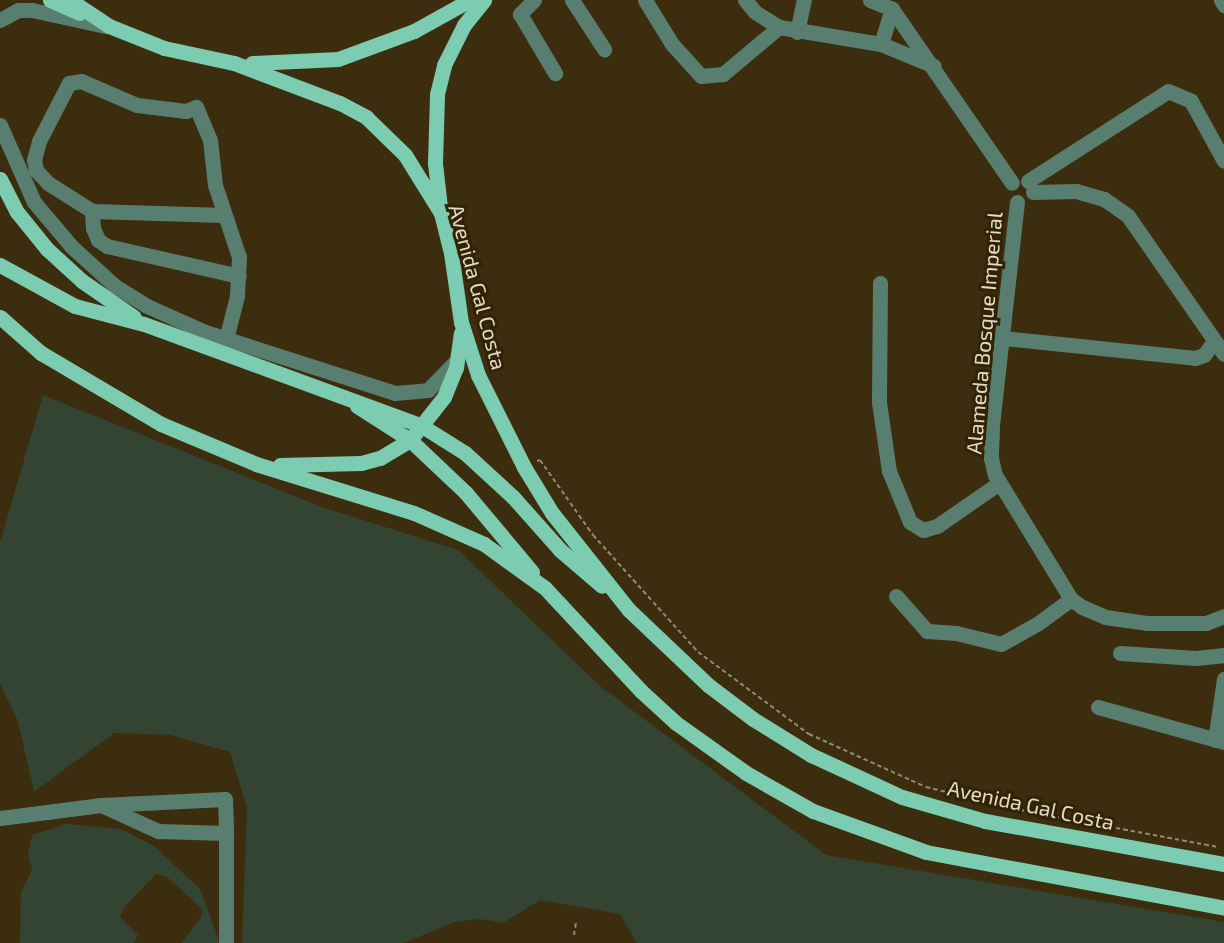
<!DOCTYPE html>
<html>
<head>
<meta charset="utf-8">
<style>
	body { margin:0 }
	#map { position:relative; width:1224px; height:943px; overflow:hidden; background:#3c2d0f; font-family:"Exo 2",sans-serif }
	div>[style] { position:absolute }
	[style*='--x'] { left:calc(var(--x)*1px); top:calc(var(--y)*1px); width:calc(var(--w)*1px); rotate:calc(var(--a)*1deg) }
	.green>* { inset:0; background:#343 }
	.path>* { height:2px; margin-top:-1px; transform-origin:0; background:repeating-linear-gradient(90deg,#948871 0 4.5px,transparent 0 7.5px) }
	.minor>* { height:15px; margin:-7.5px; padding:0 7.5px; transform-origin:7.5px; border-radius:7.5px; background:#587e70 }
	.major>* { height:15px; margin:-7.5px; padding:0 7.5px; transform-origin:7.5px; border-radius:7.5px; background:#7bccb0 }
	span { translate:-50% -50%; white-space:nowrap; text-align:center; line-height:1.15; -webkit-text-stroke:6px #322305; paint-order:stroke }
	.street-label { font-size:21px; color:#e2d9c8 }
</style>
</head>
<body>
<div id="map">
	<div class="green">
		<i style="clip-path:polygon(43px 395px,322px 507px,458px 550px,600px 686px,826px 855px,1224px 922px,1224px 943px,637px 943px,620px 914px,540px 900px,503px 923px,480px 919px,454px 922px,404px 943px,242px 943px,247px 808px,230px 752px,171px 735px,114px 733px,34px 792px,18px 721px,0 684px,0 542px)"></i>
		<i style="clip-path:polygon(66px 824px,121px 829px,154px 846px,200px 889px,220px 943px,182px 943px,201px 917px,202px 909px,167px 877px,156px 874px,125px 906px,120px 917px,138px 935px,134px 943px,20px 943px,21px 892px,32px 870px,28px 855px,32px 835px)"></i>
	</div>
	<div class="path">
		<i style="--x:537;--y:461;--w:3;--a:-18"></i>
		<i style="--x:540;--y:460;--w:92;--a:54.8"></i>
		<i style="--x:593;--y:535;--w:157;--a:48.1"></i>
		<i style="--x:698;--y:652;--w:138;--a:36.5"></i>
		<i style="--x:809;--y:734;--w:128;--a:24.4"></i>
		<i style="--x:926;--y:787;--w:97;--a:13.7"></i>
		<i style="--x:1020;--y:810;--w:200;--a:10.6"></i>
		<i style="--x:574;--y:935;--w:12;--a:-81"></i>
	</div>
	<div class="minor">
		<i style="--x:534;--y:0;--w:20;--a:135"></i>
		<i style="--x:520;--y:14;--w:69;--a:59.3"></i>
		<i style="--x:572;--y:0;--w:59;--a:56.9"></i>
		<i style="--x:645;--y:0;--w:52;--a:58.5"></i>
		<i style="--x:672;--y:44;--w:43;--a:47.8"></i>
		<i style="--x:701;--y:76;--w:22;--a:-5"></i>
		<i style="--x:723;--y:74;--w:73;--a:-40"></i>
		<i style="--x:745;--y:0;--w:16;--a:50"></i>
		<i style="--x:755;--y:12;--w:28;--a:32"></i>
		<i style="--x:779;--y:27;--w:103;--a:9.5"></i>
		<i style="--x:881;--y:44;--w:57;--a:22.5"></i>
		<i style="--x:870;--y:0;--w:24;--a:22"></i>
		<i style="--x:892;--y:9;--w:211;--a:55.4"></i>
		<i style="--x:1221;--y:0;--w:6;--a:59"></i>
		<i style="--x:0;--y:20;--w:21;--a:-29"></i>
		<i style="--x:18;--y:10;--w:14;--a:0"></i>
		<i style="--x:32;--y:10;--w:76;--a:12.2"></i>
		<i style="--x:797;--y:32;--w:33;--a:-78"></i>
		<i style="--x:881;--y:44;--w:37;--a:-73"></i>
		<i style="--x:0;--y:125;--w:84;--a:66.2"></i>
		<i style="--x:34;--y:202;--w:59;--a:49.8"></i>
		<i style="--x:72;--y:247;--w:58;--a:42.2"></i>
		<i style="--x:115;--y:286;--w:38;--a:32"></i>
		<i style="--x:147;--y:306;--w:64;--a:24.1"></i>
		<i style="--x:205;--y:332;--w:200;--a:17.8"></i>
		<i style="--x:395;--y:393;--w:33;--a:-5"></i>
		<i style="--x:428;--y:390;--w:39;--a:-46"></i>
		<i style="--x:1028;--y:181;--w:166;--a:-32.7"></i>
		<i style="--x:1168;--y:91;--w:25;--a:23"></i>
		<i style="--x:1191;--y:101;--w:68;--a:61.2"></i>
		<i style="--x:1033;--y:192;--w:43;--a:-1.3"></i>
		<i style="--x:1076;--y:191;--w:29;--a:16"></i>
		<i style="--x:1104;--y:199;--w:29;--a:35"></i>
		<i style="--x:1128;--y:216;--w:168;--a:55.2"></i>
		<i style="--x:1017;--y:202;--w:225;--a:96.4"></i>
		<i style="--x:992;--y:426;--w:32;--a:92"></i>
		<i style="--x:991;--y:458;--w:17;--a:77"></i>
		<i style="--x:995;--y:475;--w:145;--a:58.5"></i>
		<i style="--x:1071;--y:599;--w:14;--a:36"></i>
		<i style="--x:1082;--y:607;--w:25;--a:23"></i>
		<i style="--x:1105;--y:617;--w:42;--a:8.1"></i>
		<i style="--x:1147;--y:623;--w:59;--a:0"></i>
		<i style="--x:1206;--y:623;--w:19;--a:-21"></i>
		<i style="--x:92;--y:211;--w:52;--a:-147.5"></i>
		<i style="--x:48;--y:183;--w:18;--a:-133"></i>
		<i style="--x:36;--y:170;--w:10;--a:-101"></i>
		<i style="--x:34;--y:160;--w:20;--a:-75"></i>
		<i style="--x:39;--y:141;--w:65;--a:-62.7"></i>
		<i style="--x:69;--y:83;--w:12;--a:-9"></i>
		<i style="--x:81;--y:81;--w:61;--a:23.2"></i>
		<i style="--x:137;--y:105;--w:49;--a:7"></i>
		<i style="--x:186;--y:111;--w:11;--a:-22"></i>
		<i style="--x:196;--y:107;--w:36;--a:67"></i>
		<i style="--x:210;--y:140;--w:45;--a:83.7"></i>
		<i style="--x:215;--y:185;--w:76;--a:71.6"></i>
		<i style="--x:239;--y:257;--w:39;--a:93"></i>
		<i style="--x:237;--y:296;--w:44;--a:104.3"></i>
		<i style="--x:224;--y:215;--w:132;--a:-178.3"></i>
		<i style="--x:92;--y:211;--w:17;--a:87"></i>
		<i style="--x:93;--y:228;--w:13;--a:67"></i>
		<i style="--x:98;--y:240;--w:11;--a:34"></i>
		<i style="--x:107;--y:246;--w:135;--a:12.8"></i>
		<i style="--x:880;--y:283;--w:119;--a:90.5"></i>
		<i style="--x:879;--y:402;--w:70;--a:81.8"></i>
		<i style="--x:889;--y:471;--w:55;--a:67.6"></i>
		<i style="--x:910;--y:522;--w:15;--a:32"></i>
		<i style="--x:923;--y:530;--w:15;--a:-16"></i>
		<i style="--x:937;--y:526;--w:75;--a:-34.7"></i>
		<i style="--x:1003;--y:338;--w:193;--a:5.9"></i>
		<i style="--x:1195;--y:358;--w:9;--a:-18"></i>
		<i style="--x:1204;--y:355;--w:17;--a:-54"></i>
		<i style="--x:896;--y:596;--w:47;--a:48.5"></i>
		<i style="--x:927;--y:631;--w:29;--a:4"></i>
		<i style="--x:956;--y:633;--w:46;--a:13.7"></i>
		<i style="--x:1001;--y:644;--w:41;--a:-29.1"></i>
		<i style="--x:1037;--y:624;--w:42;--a:-36.3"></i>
		<i style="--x:1120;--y:653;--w:76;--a:3.8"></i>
		<i style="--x:1196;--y:658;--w:28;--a:-6"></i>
		<i style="--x:1098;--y:707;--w:131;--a:15.5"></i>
		<i style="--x:1215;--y:740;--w:62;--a:-81.6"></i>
		<i style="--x:101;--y:805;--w:124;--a:-2.8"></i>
		<i style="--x:225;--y:799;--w:34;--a:88"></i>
		<i style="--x:0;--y:818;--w:102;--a:-7.3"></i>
		<i style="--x:101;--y:805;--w:63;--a:24.5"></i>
		<i style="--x:158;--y:831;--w:68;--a:1.7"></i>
		<i style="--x:226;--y:833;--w:110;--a:90"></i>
	</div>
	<div class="major">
		<i style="--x:50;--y:0;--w:32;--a:24"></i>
		<i style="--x:70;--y:0;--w:47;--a:33.7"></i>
		<i style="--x:109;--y:26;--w:59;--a:21.8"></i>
		<i style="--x:164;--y:48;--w:72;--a:12.1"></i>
		<i style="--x:234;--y:63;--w:113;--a:20.7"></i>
		<i style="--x:340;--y:103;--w:30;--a:28"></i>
		<i style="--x:366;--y:117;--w:54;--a:44.3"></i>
		<i style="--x:405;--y:155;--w:68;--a:58.2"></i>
		<i style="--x:441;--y:213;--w:41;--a:76"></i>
		<i style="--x:451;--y:253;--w:70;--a:81.8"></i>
		<i style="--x:461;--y:322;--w:56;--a:72.2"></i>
		<i style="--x:478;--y:375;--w:103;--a:63.4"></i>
		<i style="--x:524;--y:467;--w:54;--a:58.7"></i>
		<i style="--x:552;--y:513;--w:124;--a:51.6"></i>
		<i style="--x:629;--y:610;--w:109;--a:43.5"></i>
		<i style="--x:708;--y:685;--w:56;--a:37.1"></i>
		<i style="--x:753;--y:719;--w:68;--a:31.8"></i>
		<i style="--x:811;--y:755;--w:100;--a:24.8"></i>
		<i style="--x:902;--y:797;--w:86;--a:16.1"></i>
		<i style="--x:985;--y:821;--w:243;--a:10.2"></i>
		<i style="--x:252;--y:63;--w:86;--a:-2.7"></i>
		<i style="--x:338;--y:59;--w:81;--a:-20.2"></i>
		<i style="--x:414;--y:31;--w:64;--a:-29"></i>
		<i style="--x:0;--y:179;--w:37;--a:63"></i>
		<i style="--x:17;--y:212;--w:48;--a:51"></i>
		<i style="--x:47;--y:249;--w:47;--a:42.4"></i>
		<i style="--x:82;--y:281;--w:63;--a:34.7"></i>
		<i style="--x:440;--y:207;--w:44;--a:-96.5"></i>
		<i style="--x:435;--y:163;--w:69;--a:-88.3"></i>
		<i style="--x:437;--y:94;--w:30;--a:-76"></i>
		<i style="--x:444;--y:65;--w:45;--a:-63.4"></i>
		<i style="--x:464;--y:25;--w:32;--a:-51"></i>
		<i style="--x:0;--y:265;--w:85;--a:28.7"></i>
		<i style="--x:75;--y:306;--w:71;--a:14.6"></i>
		<i style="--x:144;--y:324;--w:296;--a:20.1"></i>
		<i style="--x:422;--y:426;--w:51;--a:32.1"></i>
		<i style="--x:465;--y:453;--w:65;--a:42.5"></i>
		<i style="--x:513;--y:497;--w:71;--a:48.4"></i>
		<i style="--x:560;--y:550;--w:55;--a:40.6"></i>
		<i style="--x:0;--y:317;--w:55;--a:41.3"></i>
		<i style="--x:41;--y:353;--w:139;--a:30.6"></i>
		<i style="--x:161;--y:424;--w:103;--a:22.8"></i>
		<i style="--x:256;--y:464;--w:165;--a:17.2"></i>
		<i style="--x:414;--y:513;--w:77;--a:23.9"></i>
		<i style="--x:484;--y:544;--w:75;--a:35.8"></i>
		<i style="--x:545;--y:588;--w:141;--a:47"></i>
		<i style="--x:641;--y:691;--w:47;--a:42.4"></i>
		<i style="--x:676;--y:723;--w:86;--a:35.5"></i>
		<i style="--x:746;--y:773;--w:77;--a:29.6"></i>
		<i style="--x:813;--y:811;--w:120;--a:19.9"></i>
		<i style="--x:926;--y:852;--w:303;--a:10.6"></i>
		<i style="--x:357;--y:406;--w:63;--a:32.7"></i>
		<i style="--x:410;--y:440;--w:77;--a:43.4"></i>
		<i style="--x:466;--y:493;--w:103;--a:50.1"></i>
		<i style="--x:280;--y:465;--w:81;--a:-1.4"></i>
		<i style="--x:361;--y:463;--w:20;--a:-15"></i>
		<i style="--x:380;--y:458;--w:35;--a:-31"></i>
		<i style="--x:410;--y:440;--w:55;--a:-51.7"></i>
		<i style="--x:444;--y:397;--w:31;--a:-68"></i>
		<i style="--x:456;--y:368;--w:35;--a:-82"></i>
	</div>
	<div class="street-label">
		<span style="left:478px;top:287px;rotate:75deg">Avenida Gal Costa</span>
		<span style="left:984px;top:333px;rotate:-85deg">Alameda Bosque Imperial</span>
		<span style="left:1031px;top:805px;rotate:12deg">Avenida Gal Costa</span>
	</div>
</div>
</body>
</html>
